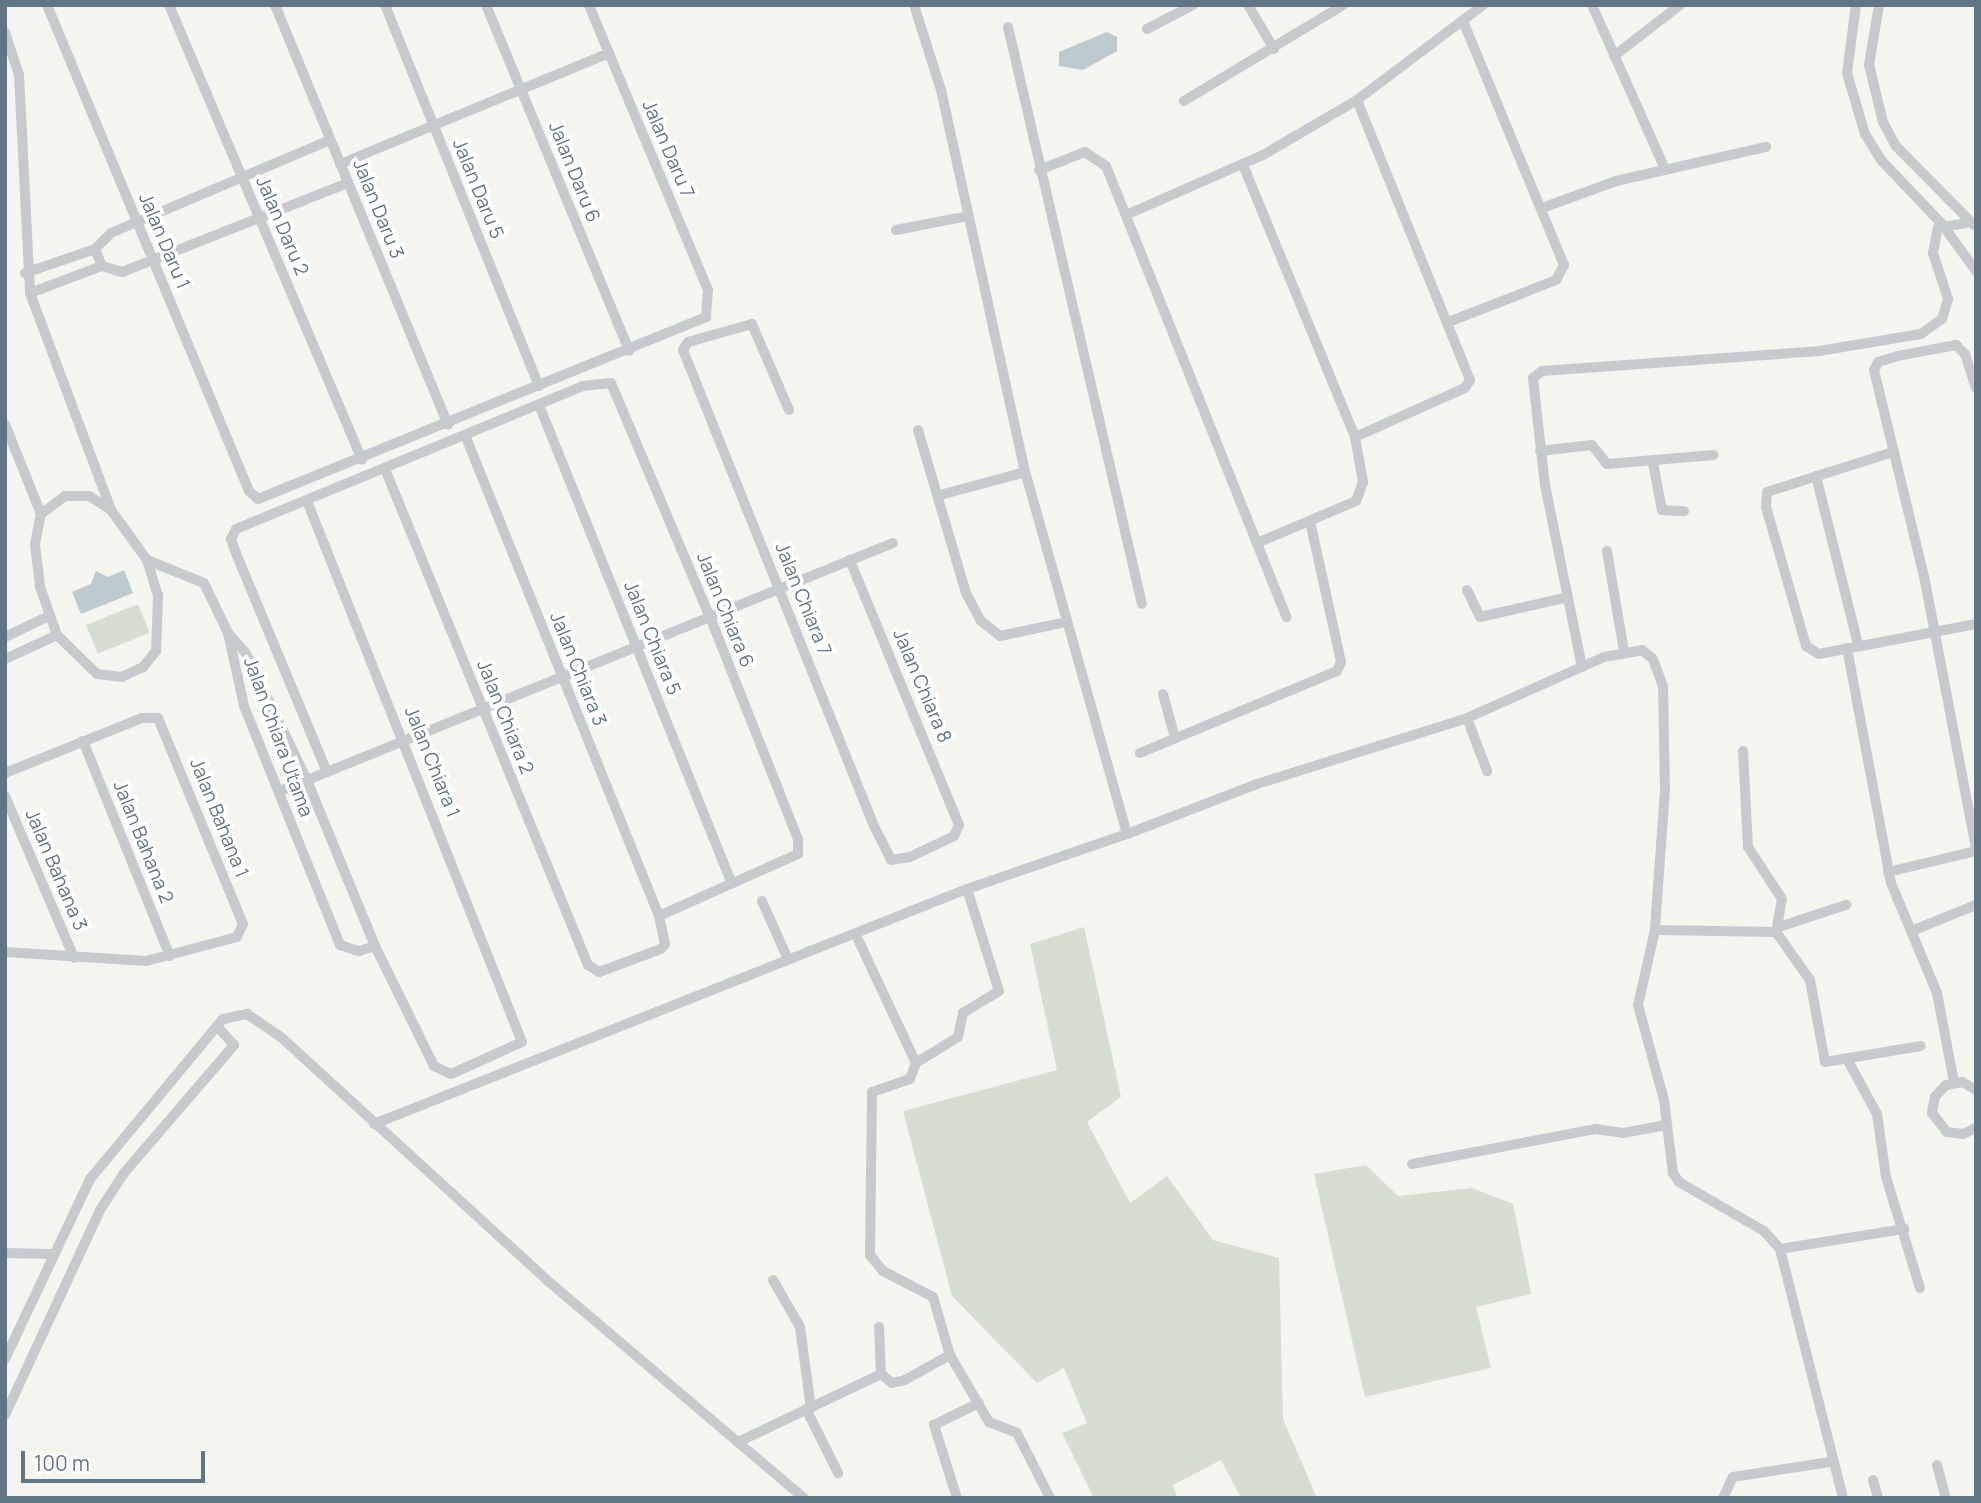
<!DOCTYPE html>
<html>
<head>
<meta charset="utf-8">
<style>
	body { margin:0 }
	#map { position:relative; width:1981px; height:1503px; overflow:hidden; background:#f5f5f0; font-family:Manrope,sans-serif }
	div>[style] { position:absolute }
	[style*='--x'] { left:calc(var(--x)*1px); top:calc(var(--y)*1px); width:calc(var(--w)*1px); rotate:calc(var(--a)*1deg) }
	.green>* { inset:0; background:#d6ddd1; transform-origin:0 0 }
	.water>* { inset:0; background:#bccace }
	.minor>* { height:10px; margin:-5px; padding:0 5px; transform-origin:5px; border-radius:5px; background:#c7cacd }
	span { translate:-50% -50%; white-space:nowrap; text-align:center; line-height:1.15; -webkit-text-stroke:7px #fff; paint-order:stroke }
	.street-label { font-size:19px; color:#617685 }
	.frame { position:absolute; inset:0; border:7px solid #617685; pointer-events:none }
	.scale { position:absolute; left:21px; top:1451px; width:184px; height:32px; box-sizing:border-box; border:4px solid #617685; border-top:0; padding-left:9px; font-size:21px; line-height:24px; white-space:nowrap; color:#617685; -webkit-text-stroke:5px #fff; paint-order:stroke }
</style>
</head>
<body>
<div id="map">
	<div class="green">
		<i style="left:138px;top:604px;width:31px;height:56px;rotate:68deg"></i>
		<i style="clip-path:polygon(1084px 927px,1121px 1097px,1087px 1122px,1130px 1203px,1167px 1176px,1213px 1240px,1279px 1258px,1283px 1419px,1317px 1498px,1241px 1498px,1221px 1460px,1173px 1485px,1177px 1498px,1094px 1498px,1062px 1433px,1087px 1423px,1064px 1368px,1037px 1383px,952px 1296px,903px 1111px,1057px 1070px,1030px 944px)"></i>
		<i style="clip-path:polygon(1366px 1165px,1398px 1196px,1472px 1188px,1513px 1204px,1531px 1294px,1476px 1307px,1491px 1368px,1365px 1397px,1314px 1174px)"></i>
	</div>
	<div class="water">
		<i style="clip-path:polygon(1107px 32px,1117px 37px,1117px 51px,1083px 70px,1059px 66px,1059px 52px)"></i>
		<i style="clip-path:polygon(124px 570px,133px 593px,81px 614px,72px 592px,91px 584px,96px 571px,108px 577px)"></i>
	</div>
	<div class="minor">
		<i style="--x:47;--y:5;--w:526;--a:67.43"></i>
		<i style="--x:249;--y:491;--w:12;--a:42"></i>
		<i style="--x:258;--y:499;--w:484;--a:-22.1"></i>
		<i style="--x:706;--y:317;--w:27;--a:-86"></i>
		<i style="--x:708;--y:290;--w:309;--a:-112.7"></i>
		<i style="--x:169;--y:5;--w:494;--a:67"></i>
		<i style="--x:275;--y:5;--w:454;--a:67.6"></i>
		<i style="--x:385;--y:5;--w:411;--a:68"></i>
		<i style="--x:486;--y:5;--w:374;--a:67.5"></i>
		<i style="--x:1248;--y:5;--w:51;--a:59.4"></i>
		<i style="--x:1592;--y:5;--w:180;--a:66"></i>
		<i style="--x:1856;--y:5;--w:69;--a:97.5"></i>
		<i style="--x:1847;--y:73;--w:64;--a:73.6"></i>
		<i style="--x:1865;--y:134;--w:31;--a:58"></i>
		<i style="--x:1881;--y:160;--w:88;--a:46.4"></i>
		<i style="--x:1942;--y:224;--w:58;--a:54.1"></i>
		<i style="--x:1879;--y:5;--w:61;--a:99.5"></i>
		<i style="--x:1869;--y:65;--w:59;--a:76.2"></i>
		<i style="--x:1883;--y:122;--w:27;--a:62"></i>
		<i style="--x:1896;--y:146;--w:111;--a:45.4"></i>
		<i style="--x:1008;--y:27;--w:592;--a:76.93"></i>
		<i style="--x:1147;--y:29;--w:52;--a:-27.6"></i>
		<i style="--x:5;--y:32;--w:45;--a:72"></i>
		<i style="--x:19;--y:75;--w:218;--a:87.1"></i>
		<i style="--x:30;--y:293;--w:232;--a:69.5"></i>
		<i style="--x:111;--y:510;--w:62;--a:54.2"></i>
		<i style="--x:147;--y:560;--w:37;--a:73"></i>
		<i style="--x:158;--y:595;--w:56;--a:92"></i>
		<i style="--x:156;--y:651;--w:21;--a:129"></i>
		<i style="--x:143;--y:667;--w:23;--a:155"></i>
		<i style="--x:122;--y:677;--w:25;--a:-173"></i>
		<i style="--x:97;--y:674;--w:56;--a:-135.7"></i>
		<i style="--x:57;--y:635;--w:51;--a:-109.5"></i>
		<i style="--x:40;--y:587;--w:43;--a:-96.6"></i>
		<i style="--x:35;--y:544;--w:31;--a:-79"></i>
		<i style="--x:41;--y:514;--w:30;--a:-37"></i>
		<i style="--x:65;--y:496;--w:24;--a:0"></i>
		<i style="--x:89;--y:496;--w:26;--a:32"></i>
		<i style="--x:1614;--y:56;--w:83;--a:-37.7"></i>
		<i style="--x:1184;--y:101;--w:186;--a:-31.1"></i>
		<i style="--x:330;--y:140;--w:238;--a:157"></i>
		<i style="--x:111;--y:233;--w:23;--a:135"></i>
		<i style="--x:95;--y:249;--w:18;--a:68"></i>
		<i style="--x:102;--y:266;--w:21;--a:17"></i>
		<i style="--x:122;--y:272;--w:243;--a:-21.5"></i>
		<i style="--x:340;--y:164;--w:291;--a:-22.4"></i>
		<i style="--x:1243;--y:165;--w:294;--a:67.6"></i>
		<i style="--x:1355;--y:437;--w:46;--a:79.9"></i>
		<i style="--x:1363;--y:482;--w:20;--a:110"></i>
		<i style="--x:1356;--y:501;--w:108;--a:157"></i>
		<i style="--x:1039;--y:170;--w:49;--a:-21.4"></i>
		<i style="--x:1085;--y:152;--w:25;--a:34"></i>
		<i style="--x:1106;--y:166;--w:486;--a:68.2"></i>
		<i style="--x:1542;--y:208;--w:79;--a:-20"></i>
		<i style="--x:1616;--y:181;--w:154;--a:-12.8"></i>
		<i style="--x:1126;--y:215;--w:150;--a:-23.7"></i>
		<i style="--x:1263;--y:155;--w:109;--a:-30.3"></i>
		<i style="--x:1357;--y:100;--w:158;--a:-37"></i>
		<i style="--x:896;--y:230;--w:73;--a:-11"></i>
		<i style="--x:25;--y:273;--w:74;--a:-18.9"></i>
		<i style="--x:30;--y:293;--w:77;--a:-20.6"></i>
		<i style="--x:1451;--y:321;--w:113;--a:-21.3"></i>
		<i style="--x:1556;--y:280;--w:17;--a:-62"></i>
		<i style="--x:1564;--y:265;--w:262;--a:-112.5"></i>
		<i style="--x:1976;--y:388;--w:36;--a:-108"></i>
		<i style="--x:1965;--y:354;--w:13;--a:-135"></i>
		<i style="--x:1956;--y:345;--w:59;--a:169.3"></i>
		<i style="--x:1898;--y:356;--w:21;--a:163"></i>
		<i style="--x:1878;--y:362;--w:9;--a:117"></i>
		<i style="--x:1874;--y:370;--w:217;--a:76.4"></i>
		<i style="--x:1925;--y:581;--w:273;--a:79.2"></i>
		<i style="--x:539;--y:405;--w:516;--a:68.05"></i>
		<i style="--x:789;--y:410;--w:94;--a:-113.3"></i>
		<i style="--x:752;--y:324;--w:66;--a:164.3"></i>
		<i style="--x:688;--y:342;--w:9;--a:122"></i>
		<i style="--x:683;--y:350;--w:513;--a:68.14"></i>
		<i style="--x:874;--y:826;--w:38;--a:63"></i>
		<i style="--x:891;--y:860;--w:19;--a:-9"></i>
		<i style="--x:910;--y:857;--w:49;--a:-25.5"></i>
		<i style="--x:954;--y:836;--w:12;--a:-66"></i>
		<i style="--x:959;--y:825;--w:287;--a:-112.4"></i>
		<i style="--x:5;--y:424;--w:97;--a:68.2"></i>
		<i style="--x:918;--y:430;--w:170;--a:73.6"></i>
		<i style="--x:966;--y:593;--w:32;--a:62"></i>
		<i style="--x:981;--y:621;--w:24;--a:38"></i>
		<i style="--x:1000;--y:636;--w:67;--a:-12"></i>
		<i style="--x:465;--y:435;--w:519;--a:68.03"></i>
		<i style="--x:1355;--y:437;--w:120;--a:-24"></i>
		<i style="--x:1465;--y:388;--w:9;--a:-58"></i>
		<i style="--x:1470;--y:380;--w:302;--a:-112"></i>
		<i style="--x:1540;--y:451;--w:52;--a:-6.6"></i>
		<i style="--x:1592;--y:445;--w:24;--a:52"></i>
		<i style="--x:1607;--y:464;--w:107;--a:-4.8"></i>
		<i style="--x:1893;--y:452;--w:132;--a:162.4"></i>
		<i style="--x:1767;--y:492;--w:15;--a:94"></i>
		<i style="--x:1766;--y:507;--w:145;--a:73.9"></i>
		<i style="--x:1806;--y:646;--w:15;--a:32"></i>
		<i style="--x:1819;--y:654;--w:160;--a:-10.8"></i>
		<i style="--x:1653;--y:463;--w:48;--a:79.2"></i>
		<i style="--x:1662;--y:510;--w:22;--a:3"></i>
		<i style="--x:1816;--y:476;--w:174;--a:76"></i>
		<i style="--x:940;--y:495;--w:88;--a:-15.1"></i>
		<i style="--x:307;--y:501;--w:582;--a:68.33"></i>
		<i style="--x:522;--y:1042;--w:78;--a:155.7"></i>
		<i style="--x:451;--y:1074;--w:19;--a:-155"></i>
		<i style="--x:434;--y:1066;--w:134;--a:-116.2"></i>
		<i style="--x:375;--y:946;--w:179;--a:-112.3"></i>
		<i style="--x:307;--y:780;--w:142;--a:-115.8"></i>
		<i style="--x:245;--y:652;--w:25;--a:-132"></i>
		<i style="--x:228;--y:633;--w:75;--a:77.6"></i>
		<i style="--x:244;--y:706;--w:258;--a:68.1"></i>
		<i style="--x:340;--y:945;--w:20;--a:18"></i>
		<i style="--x:359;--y:951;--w:17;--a:-17"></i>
		<i style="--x:1607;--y:551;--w:101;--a:80.4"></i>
		<i style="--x:147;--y:560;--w:61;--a:22"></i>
		<i style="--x:204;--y:583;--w:55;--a:64.4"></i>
		<i style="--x:1467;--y:590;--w:30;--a:64"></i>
		<i style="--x:1480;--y:617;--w:90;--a:-12.8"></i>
		<i style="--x:5;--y:637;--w:47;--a:-25.5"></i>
		<i style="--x:1847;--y:648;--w:239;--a:79.4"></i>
		<i style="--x:1891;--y:883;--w:119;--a:67.3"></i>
		<i style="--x:1937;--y:993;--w:91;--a:79.2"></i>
		<i style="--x:5;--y:659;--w:57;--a:-24.8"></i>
		<i style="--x:1582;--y:667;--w:186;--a:-101.5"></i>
		<i style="--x:1545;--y:485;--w:108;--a:-96.4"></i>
		<i style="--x:1533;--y:378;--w:11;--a:-38"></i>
		<i style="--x:1542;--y:371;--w:278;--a:-4.1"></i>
		<i style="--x:1819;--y:351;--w:103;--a:-9.5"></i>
		<i style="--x:1921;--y:334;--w:26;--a:-36"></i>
		<i style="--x:1942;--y:319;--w:21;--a:-73"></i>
		<i style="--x:1948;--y:299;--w:48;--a:-108.1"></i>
		<i style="--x:1933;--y:253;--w:25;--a:-79"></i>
		<i style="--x:1938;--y:228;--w:35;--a:-10"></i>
		<i style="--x:1163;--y:694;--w:46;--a:74.7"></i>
		<i style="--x:1467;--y:718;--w:57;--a:69.3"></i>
		<i style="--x:83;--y:741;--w:232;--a:68"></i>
		<i style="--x:1743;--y:751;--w:96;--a:87"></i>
		<i style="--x:1748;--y:847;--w:62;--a:56.8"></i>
		<i style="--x:1782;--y:899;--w:34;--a:100"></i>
		<i style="--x:1140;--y:753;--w:213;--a:-22.6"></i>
		<i style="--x:1337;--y:671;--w:10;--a:-66"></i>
		<i style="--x:1341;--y:662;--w:144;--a:-102.4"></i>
		<i style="--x:327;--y:772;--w:237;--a:-112.6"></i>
		<i style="--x:236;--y:553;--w:15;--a:-110"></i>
		<i style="--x:231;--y:539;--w:11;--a:-63"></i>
		<i style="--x:236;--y:529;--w:375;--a:-22.4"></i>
		<i style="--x:583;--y:386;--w:28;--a:-6"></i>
		<i style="--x:611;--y:383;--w:254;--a:67.1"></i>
		<i style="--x:710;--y:617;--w:239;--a:68.4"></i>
		<i style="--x:798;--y:839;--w:15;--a:90"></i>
		<i style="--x:798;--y:854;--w:152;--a:156"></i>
		<i style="--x:659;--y:916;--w:29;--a:78"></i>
		<i style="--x:665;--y:944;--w:6;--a:129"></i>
		<i style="--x:661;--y:949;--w:66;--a:159.6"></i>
		<i style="--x:599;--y:972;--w:13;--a:-148"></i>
		<i style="--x:588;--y:965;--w:536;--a:-112.26"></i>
		<i style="--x:5;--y:773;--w:148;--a:-21.9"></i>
		<i style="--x:142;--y:718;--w:16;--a:0"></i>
		<i style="--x:158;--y:718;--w:223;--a:67.6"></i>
		<i style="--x:243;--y:924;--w:14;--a:115"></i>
		<i style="--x:237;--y:937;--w:94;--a:165.2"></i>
		<i style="--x:146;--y:961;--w:141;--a:-176.3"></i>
		<i style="--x:280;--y:791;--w:661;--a:-22.03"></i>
		<i style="--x:5;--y:796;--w:176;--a:66.9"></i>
		<i style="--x:1127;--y:834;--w:139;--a:-21"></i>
		<i style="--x:1257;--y:784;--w:220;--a:-17.4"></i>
		<i style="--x:1467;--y:718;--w:150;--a:-24"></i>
		<i style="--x:1604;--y:657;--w:39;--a:-10"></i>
		<i style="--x:1642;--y:650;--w:14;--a:39"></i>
		<i style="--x:1653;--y:659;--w:29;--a:70"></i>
		<i style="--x:1663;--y:686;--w:103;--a:88.9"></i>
		<i style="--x:1665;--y:789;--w:141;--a:94.1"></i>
		<i style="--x:1655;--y:930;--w:77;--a:102.8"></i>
		<i style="--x:1638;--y:1005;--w:98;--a:74.7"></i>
		<i style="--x:1664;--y:1100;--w:74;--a:83"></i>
		<i style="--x:1673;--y:1173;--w:11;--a:56"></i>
		<i style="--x:1679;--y:1182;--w:98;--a:30"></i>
		<i style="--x:1764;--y:1231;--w:24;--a:48"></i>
		<i style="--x:1780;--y:1249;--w:257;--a:75.8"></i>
		<i style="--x:1888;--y:872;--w:90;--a:-13.4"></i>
		<i style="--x:762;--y:901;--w:64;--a:65.9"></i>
		<i style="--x:1779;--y:927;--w:71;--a:-18.2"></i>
		<i style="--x:1655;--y:930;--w:121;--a:0.9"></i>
		<i style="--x:1776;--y:932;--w:59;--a:54.7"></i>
		<i style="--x:1810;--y:980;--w:83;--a:79.6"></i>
		<i style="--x:1825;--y:1062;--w:97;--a:-9.5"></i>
		<i style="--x:1914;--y:930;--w:67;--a:-22"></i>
		<i style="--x:856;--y:935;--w:141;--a:64.9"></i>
		<i style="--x:916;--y:1063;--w:17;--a:111"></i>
		<i style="--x:910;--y:1079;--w:40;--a:161.1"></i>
		<i style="--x:872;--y:1092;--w:163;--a:90.7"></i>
		<i style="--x:870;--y:1255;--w:21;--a:51"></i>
		<i style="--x:883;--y:1271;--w:56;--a:27.5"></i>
		<i style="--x:933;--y:1297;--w:60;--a:73.7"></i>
		<i style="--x:950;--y:1355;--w:78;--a:59.8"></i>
		<i style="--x:989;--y:1422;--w:30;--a:21"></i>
		<i style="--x:1017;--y:1433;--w:73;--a:63.1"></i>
		<i style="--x:1847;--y:1059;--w:63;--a:61.4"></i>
		<i style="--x:1877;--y:1114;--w:64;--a:81.9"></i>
		<i style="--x:1886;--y:1177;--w:116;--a:73"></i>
		<i style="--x:916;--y:1063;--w:49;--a:-31.8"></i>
		<i style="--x:958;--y:1037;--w:25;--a:-78"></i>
		<i style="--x:963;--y:1013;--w:42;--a:-31.4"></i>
		<i style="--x:999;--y:991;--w:107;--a:-107.4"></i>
		<i style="--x:1976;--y:1090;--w:16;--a:-150"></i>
		<i style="--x:1962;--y:1082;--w:16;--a:169"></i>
		<i style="--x:1946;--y:1085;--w:16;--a:133"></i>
		<i style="--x:1935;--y:1097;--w:16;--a:101"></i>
		<i style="--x:1932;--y:1113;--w:24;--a:52"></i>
		<i style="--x:1947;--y:1132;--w:16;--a:7"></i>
		<i style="--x:1963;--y:1134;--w:14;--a:-25"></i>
		<i style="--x:374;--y:1124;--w:638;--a:-21.62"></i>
		<i style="--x:967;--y:889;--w:169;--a:-19"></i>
		<i style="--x:1127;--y:834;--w:376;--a:-105.7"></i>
		<i style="--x:1025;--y:472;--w:391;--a:-102.4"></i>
		<i style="--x:941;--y:90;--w:89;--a:-107.6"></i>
		<i style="--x:1412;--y:1164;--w:186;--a:-10.8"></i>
		<i style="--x:1595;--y:1129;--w:28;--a:8"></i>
		<i style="--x:1623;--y:1133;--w:44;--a:-10.5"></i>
		<i style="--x:1780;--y:1249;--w:126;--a:-9.2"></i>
		<i style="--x:5;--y:1253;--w:46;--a:1.2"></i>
		<i style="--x:773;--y:1280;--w:54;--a:60.1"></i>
		<i style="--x:800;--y:1327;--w:82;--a:82.3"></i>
		<i style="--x:879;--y:1327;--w:47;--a:87.6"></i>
		<i style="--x:5;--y:1359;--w:199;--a:-64.7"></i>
		<i style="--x:90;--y:1179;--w:208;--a:-50.3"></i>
		<i style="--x:223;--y:1019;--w:25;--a:-12"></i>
		<i style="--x:247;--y:1014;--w:42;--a:34.4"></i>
		<i style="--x:282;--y:1038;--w:360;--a:42.4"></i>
		<i style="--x:548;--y:1281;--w:336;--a:40.3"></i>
		<i style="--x:806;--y:1409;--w:72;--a:63.4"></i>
		<i style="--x:5;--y:1415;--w:226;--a:-65.1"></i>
		<i style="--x:100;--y:1210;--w:44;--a:-57"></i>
		<i style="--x:124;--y:1173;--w:169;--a:-49.3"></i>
		<i style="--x:234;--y:1045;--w:25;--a:-132"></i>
		<i style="--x:738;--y:1442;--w:158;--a:-25.4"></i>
		<i style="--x:881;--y:1374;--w:14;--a:39"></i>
		<i style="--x:892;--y:1383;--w:13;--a:-13"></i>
		<i style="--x:905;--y:1380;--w:51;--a:-29.1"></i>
		<i style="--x:1937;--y:1465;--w:34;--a:75"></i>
		<i style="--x:1873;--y:1480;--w:19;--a:74"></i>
		<i style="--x:957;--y:1498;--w:77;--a:-107.5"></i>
		<i style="--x:934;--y:1425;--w:50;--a:-26.1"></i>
		<i style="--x:1723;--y:1498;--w:23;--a:-65"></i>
		<i style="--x:1733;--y:1477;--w:98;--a:-8.8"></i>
	</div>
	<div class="street-label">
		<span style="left:668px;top:149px;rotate:67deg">Jalan Daru 7</span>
		<span style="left:574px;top:172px;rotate:68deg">Jalan Daru 6</span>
		<span style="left:478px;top:189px;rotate:68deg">Jalan Daru 5</span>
		<span style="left:378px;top:209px;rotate:68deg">Jalan Daru 3</span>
		<span style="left:282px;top:226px;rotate:67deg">Jalan Daru 2</span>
		<span style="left:164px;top:241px;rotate:67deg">Jalan Daru 1</span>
		<span style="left:803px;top:599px;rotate:68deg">Jalan Chiara 7</span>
		<span style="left:725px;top:610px;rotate:68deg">Jalan Chiara 6</span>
		<span style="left:652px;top:638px;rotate:68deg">Jalan Chiara 5</span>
		<span style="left:578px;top:669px;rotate:68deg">Jalan Chiara 3</span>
		<span style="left:922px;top:686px;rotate:67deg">Jalan Chiara 8</span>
		<span style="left:505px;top:717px;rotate:68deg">Jalan Chiara 2</span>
		<span style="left:278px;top:737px;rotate:70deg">Jalan Chiara Utama</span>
		<span style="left:432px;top:762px;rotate:68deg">Jalan Chiara 1</span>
		<span style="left:219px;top:818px;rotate:68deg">Jalan Bahana 1</span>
		<span style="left:143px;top:842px;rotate:68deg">Jalan Bahana 2</span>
		<span style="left:56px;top:870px;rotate:67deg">Jalan Bahana 3</span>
	</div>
	<div class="frame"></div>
	<div class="scale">100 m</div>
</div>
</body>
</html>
